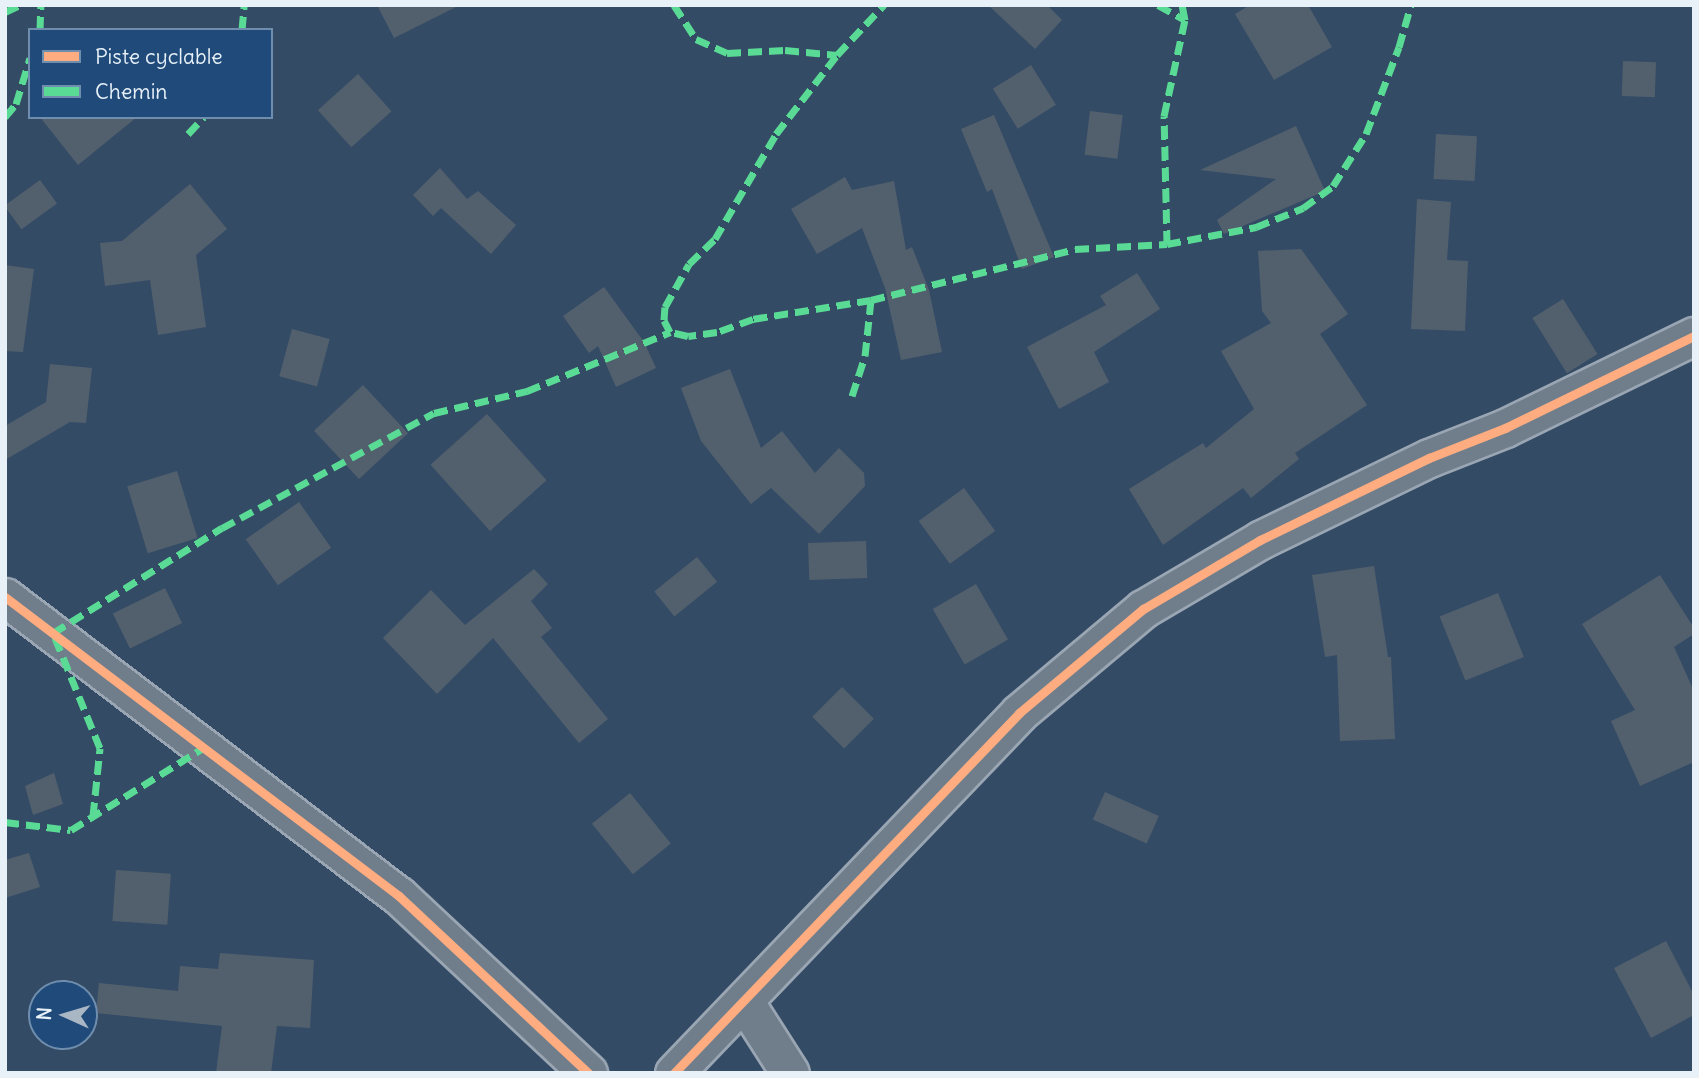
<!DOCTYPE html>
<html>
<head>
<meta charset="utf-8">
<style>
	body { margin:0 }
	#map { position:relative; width:1699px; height:1078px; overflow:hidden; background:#344b65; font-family:Delius,sans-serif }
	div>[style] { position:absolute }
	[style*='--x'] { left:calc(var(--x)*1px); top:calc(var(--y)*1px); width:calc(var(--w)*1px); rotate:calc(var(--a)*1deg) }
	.building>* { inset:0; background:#52606e; transform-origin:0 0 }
	.roads { filter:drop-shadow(2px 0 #9aa6b3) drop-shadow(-2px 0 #9aa6b3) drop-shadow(0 2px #9aa6b3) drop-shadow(0 -2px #9aa6b3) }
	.minor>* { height:37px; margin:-18.5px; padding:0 18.5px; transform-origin:18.5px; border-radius:18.5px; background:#707e8c }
	.quiet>* { height:7px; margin-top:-3.5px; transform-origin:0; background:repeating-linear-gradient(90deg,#5adb95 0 14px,transparent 0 21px) }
	.cycleway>* { height:9px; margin:-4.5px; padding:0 4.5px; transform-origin:4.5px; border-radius:4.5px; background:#ffac80 }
	span { translate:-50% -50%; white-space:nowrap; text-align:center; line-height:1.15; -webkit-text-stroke:5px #1f4a7a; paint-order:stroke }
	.frame { position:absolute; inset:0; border:7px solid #e8f1f8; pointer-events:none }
	.legend { position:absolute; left:28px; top:28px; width:245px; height:91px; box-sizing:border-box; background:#1f4a7a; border:2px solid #6f8dac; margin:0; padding:9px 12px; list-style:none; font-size:21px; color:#e8f1f8 }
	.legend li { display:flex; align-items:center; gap:14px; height:35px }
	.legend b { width:35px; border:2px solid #6f8dac }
	.north { position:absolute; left:28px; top:980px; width:70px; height:70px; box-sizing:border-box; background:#1f4a7a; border:2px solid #6f8dac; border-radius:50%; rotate:274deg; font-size:19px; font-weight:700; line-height:28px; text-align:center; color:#e8f1f8 }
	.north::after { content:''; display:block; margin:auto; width:24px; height:32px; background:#a9b7c5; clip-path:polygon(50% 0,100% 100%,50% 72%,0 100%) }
</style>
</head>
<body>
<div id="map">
	<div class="building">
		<i style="clip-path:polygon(377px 5px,460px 5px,394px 38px)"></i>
		<i style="clip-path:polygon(988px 5px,1047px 5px,1062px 20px,1035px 49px)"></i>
		<i style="clip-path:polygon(1250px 5px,1308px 5px,1332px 47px,1274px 80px,1235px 14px)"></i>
		<i style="left:1623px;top:61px;width:33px;height:35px;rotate:2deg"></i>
		<i style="left:1031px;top:65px;width:47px;height:45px;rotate:58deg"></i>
		<i style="left:358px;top:74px;width:50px;height:54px;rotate:48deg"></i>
		<i style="left:1090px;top:111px;width:33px;height:44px;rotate:7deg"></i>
		<i style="clip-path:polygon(994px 115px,1054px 257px,1022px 269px,992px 189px,987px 192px,961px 129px)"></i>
		<i style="clip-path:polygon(40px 117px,137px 117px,78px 165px)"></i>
		<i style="clip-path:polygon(1296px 126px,1325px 191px,1224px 234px,1217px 220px,1276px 179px,1200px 170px)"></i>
		<i style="left:1436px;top:134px;width:41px;height:45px;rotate:3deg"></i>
		<i style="clip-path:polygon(440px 168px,467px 199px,478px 191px,516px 225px,491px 254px,441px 208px,433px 216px,413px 195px)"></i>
		<i style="clip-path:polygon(845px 177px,852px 190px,894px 181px,906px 250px,912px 247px,929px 290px,942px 352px,901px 360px,885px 288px,862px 228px,817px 254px,791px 209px)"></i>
		<i style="left:40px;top:180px;width:29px;height:44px;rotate:54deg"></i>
		<i style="clip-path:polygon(190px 184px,227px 229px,196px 255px,206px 327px,158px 335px,150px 280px,105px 286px,100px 243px,122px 241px)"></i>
		<i style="clip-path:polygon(1417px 199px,1451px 202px,1447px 260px,1468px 261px,1465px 331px,1411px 329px)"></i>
		<i style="clip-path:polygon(1301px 249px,1348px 314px,1320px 334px,1367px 405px,1295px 453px,1299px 459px,1251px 498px,1243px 488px,1163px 545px,1129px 489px,1203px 443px,1206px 448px,1254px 409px,1221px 351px,1271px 323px,1262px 311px,1258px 251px)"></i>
		<i style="clip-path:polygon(5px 265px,34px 269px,23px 352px,5px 351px)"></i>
		<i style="clip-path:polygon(1137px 273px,1160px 309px,1094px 352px,1109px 382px,1059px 409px,1027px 347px,1106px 305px,1100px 296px)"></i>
		<i style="clip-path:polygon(604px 287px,644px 342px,656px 368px,616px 387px,598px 346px,589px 353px,563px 316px)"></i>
		<i style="left:1563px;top:299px;width:65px;height:36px;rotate:58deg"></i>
		<i style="left:292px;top:329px;width:39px;height:49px;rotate:15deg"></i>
		<i style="clip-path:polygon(50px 364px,92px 368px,86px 423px,70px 422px,5px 460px,5px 426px,46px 402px)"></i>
		<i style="clip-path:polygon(730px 369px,761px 448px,782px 431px,815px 473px,839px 448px,864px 473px,865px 486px,819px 534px,771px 488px,751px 504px,701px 441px,681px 388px)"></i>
		<i style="left:363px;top:385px;width:66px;height:67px;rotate:47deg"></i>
		<i style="left:487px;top:414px;width:89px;height:76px;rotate:48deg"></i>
		<i style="left:177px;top:471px;width:70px;height:52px;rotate:73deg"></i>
		<i style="left:964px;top:488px;width:53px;height:56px;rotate:54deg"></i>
		<i style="left:299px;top:502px;width:56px;height:65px;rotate:55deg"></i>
		<i style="left:866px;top:541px;width:37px;height:58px;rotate:88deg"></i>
		<i style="left:697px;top:557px;width:32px;height:55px;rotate:51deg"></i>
		<i style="clip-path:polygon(1374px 566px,1388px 657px,1391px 657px,1395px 739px,1340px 741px,1337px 655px,1325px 657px,1312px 575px)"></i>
		<i style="clip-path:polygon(534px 569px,548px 584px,531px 601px,552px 628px,541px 637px,608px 719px,579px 743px,493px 638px,437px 694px,383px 638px,431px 590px,465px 625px)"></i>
		<i style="clip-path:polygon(1660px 575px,1694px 628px,1694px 634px,1674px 647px,1694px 691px,1694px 762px,1640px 786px,1611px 721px,1635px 710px,1582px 624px)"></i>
		<i style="left:976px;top:584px;width:64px;height:50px;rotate:60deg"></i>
		<i style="left:165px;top:588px;width:39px;height:58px;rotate:64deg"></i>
		<i style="left:1498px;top:593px;width:69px;height:63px;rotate:68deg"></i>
		<i style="left:842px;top:687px;width:45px;height:42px;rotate:45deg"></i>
		<i style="clip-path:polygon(54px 773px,63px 804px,33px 815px,25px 786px)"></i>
		<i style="left:1105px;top:792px;width:59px;height:30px;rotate:24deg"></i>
		<i style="left:630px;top:793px;width:65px;height:49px;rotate:51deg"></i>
		<i style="clip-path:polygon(29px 853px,40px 887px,5px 898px,5px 860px)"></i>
		<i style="left:116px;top:870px;width:55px;height:51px;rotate:4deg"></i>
		<i style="clip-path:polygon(1666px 941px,1694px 995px,1694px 1015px,1651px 1038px,1614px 968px)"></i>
		<i style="clip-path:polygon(220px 953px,314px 960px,310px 1028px,277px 1026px,271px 1073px,216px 1073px,222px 1026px,96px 1013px,99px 983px,178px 991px,180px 966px,218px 969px)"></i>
	</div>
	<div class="roads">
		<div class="minor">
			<i style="--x:5;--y:597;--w:495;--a:37.2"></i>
			<i style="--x:399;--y:896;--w:259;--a:43.1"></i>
			<i style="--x:744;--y:1001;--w:85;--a:57.4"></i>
			<i style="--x:674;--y:1073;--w:499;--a:-46.2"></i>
			<i style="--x:1019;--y:713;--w:162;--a:-40"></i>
			<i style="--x:1143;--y:609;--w:136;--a:-30.5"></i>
			<i style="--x:1260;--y:540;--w:188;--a:-25.9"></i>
			<i style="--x:1429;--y:458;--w:82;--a:-21.5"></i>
			<i style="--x:1505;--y:428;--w:210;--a:-26"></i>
		</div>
	</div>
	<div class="quiet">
		<i style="--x:674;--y:5;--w:40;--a:57.1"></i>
		<i style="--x:696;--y:39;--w:34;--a:24"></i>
		<i style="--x:727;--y:53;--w:58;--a:-3"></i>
		<i style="--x:785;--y:50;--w:52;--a:5.5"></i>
		<i style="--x:1158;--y:5;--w:31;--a:29"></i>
		<i style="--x:5;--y:12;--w:17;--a:-25"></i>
		<i style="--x:40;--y:30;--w:25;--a:-88"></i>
		<i style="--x:242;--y:30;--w:25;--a:-85"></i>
		<i style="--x:5;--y:117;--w:17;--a:-50"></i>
		<i style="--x:16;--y:104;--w:48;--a:-73.1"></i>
		<i style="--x:188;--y:134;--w:23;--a:-47"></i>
		<i style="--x:1167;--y:244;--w:91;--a:-10.8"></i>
		<i style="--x:1256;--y:227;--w:51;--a:-22"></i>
		<i style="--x:1303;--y:208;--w:37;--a:-36"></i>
		<i style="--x:1333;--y:186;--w:62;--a:-57.6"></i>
		<i style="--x:1366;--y:134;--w:93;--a:-69.2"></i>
		<i style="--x:1399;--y:47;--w:44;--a:-74.1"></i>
		<i style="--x:871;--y:300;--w:210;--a:-14"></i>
		<i style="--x:1075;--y:249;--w:92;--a:-3.1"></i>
		<i style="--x:1167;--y:244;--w:128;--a:-91.3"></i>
		<i style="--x:1164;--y:116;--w:98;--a:-77.7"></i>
		<i style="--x:1185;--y:20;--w:15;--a:-101"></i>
		<i style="--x:852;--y:396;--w:42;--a:-72"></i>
		<i style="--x:865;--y:356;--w:56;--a:-83.9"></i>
		<i style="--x:871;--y:300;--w:120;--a:170.9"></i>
		<i style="--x:753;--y:319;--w:38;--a:160"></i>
		<i style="--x:717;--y:332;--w:29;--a:172"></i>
		<i style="--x:688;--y:336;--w:18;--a:-167"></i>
		<i style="--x:670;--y:332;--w:13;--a:-117"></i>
		<i style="--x:664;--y:320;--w:13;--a:-86"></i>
		<i style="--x:665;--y:307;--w:49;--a:-60.8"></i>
		<i style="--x:689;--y:264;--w:36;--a:-44"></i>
		<i style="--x:715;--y:239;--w:121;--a:-59.8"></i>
		<i style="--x:776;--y:134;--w:100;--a:-52.3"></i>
		<i style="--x:837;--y:55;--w:69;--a:-46.8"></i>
		<i style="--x:93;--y:816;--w:68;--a:-84.1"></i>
		<i style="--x:100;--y:748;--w:124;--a:-112.2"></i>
		<i style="--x:53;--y:633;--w:199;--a:-31.9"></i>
		<i style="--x:222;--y:528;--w:241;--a:-28.5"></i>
		<i style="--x:434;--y:413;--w:96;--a:-13.3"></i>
		<i style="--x:527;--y:391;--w:155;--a:-22.4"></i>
		<i style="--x:5;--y:822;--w:66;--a:6.9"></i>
		<i style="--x:71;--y:830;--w:155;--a:-31.8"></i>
	</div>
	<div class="cycleway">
		<i style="--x:5;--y:597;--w:495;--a:37.2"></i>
		<i style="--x:399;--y:896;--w:259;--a:43.1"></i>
		<i style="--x:674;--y:1073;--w:499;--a:-46.2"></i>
		<i style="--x:1019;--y:713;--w:162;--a:-40"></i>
		<i style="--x:1143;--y:609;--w:136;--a:-30.5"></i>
		<i style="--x:1260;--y:540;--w:188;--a:-25.9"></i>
		<i style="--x:1429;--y:458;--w:82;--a:-21.5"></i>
		<i style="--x:1505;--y:428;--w:210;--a:-26"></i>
	</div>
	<div class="frame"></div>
	<ul class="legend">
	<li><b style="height:9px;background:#ffac80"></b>Piste cyclable</li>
	<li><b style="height:9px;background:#5adb95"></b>Chemin</li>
	</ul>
	<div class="north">N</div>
</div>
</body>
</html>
